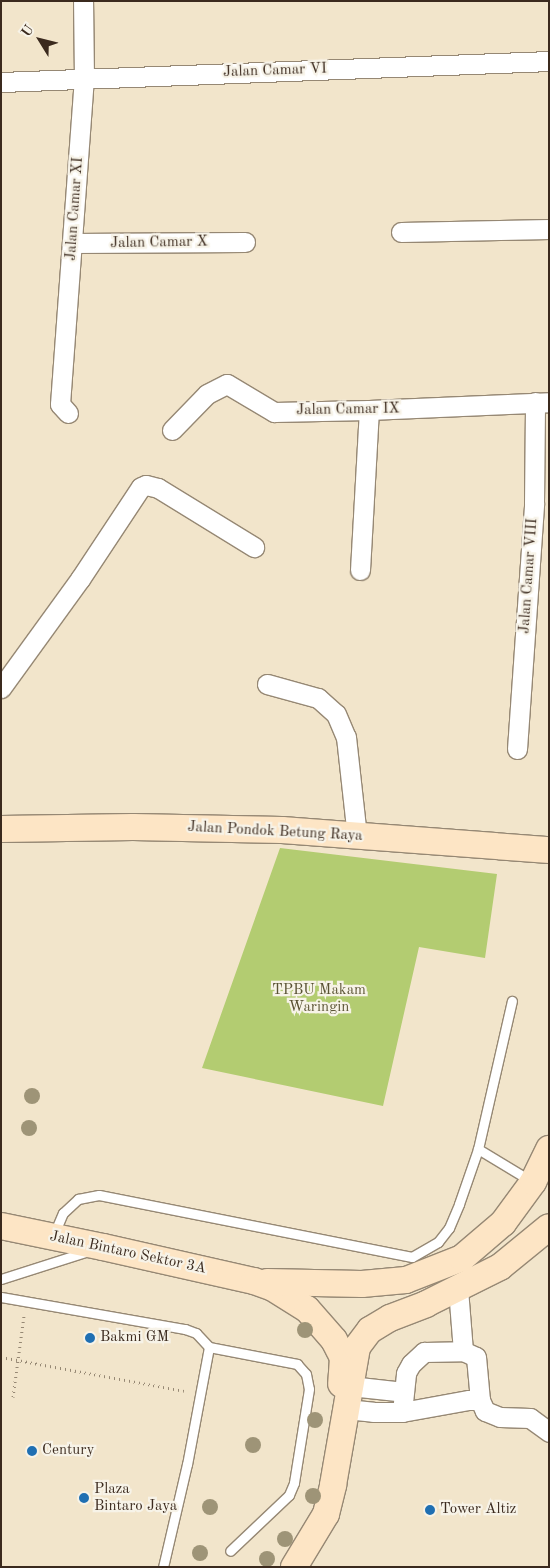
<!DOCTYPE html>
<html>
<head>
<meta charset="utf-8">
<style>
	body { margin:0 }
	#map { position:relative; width:550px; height:1568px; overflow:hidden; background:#f2e5cb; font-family:"Old Standard TT",serif }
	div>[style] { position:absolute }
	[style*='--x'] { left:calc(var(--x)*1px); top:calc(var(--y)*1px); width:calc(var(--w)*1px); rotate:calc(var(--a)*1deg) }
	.green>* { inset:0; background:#b3cc71 }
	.path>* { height:3px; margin-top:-1.5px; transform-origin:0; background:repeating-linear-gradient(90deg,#968874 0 1px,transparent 0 5px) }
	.roads { filter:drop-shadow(1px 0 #968874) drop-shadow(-1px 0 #968874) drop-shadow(0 1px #968874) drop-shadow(0 -1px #968874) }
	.service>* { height:9px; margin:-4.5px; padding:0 4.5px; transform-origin:4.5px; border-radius:4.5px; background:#fff }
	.minor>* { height:19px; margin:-9.5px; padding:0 9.5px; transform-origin:9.5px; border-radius:9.5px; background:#fff }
	.secondary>* { height:26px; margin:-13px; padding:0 13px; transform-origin:13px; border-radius:13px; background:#fde5c5 }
	.trees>* { width:16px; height:16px; margin:-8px; border-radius:50%; background:#9e9477 }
	.dots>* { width:14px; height:14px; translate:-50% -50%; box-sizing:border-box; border:2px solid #f7f3e8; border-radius:50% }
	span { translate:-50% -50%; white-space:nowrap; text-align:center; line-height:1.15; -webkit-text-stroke:4.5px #f7f3e8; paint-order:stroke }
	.street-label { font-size:15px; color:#3b2a1e }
	.park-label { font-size:15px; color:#595233 }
	.poi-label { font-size:15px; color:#3b2a1e }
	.left { translate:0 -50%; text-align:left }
	.frame { position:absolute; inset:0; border:2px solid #3b2a1e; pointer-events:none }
	.north { position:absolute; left:15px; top:15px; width:50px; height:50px; -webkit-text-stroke:4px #f7f3e8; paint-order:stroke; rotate:306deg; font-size:14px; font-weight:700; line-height:20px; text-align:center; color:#3b2a1e }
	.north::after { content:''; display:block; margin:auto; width:18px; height:22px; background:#3b2a1e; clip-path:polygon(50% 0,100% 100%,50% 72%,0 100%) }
</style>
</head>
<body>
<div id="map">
	<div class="green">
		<i style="clip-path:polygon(280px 848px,497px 874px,485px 958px,419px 947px,383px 1106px,202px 1068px)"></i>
	</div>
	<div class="path">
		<i style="--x:1;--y:1357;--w:186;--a:10.5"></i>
		<i style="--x:13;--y:1397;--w:82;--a:-82.3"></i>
	</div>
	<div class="roads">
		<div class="service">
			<i style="--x:478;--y:1149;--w:62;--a:31.1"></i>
			<i style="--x:54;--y:1234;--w:23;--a:-67"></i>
			<i style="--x:63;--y:1213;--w:21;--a:-43"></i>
			<i style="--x:78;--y:1199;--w:21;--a:-11"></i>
			<i style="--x:99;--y:1195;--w:319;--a:11.2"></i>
			<i style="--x:412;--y:1257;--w:30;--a:-30"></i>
			<i style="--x:438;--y:1242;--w:18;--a:-52"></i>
			<i style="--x:449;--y:1228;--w:26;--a:-67"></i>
			<i style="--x:459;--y:1204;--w:58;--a:-70.9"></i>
			<i style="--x:478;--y:1149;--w:152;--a:-77.1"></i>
			<i style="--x:1;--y:1279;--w:92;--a:-17.7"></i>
			<i style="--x:1;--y:1297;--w:187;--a:9.9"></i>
			<i style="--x:185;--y:1329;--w:12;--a:20"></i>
			<i style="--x:196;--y:1333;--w:19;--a:47"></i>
			<i style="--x:209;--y:1347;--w:119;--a:100.6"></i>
			<i style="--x:187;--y:1464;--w:106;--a:103.1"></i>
			<i style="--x:209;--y:1347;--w:90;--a:10.9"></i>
			<i style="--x:297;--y:1364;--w:13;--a:48"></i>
			<i style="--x:306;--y:1374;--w:15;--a:79"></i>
			<i style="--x:309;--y:1389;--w:95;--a:99.1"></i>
			<i style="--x:294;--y:1483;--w:13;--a:113"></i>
			<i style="--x:289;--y:1495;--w:81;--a:136.5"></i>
		</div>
		<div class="minor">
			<i style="--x:1;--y:82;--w:548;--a:-2.19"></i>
			<i style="--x:401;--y:232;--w:148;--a:-1.2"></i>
			<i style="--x:73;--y:243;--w:172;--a:-0.3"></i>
			<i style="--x:68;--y:413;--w:12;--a:-132"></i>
			<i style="--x:60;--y:404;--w:326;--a:-85.8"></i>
			<i style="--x:84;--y:79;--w:78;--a:-90.7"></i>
			<i style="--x:172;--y:430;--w:50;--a:-45.8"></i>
			<i style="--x:207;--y:394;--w:22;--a:-27"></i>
			<i style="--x:227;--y:384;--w:55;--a:30.8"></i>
			<i style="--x:274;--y:412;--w:95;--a:-1.2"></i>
			<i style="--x:369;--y:410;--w:180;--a:-2.5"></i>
			<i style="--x:360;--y:570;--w:160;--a:-86.8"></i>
			<i style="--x:267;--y:684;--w:53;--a:15.4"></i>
			<i style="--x:318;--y:698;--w:24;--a:42"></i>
			<i style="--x:336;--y:714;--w:25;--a:67"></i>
			<i style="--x:346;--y:737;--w:100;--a:83.7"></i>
			<i style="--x:1;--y:688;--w:135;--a:-54.1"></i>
			<i style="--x:80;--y:579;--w:110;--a:-56.5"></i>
			<i style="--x:141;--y:487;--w:5;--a:-22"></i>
			<i style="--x:146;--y:485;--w:12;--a:14"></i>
			<i style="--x:158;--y:488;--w:113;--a:31.6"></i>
			<i style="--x:517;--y:749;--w:247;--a:-86"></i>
			<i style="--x:534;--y:503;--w:101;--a:-89.4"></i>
			<i style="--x:458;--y:1289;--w:62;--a:85.4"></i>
			<i style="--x:350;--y:1386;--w:54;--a:6.3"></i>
			<i style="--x:346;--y:1409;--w:27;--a:6"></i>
			<i style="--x:373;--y:1412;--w:29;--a:0"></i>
			<i style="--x:402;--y:1412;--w:68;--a:-10.2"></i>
			<i style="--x:469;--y:1400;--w:11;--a:0"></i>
			<i style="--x:402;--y:1412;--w:39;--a:-84"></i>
			<i style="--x:406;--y:1373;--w:10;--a:-61"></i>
			<i style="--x:411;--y:1364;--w:18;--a:-43"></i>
			<i style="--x:424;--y:1352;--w:39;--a:-1"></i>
			<i style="--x:463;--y:1351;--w:14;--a:25"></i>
			<i style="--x:476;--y:1357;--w:43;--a:84.7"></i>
			<i style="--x:480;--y:1400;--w:12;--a:66"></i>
			<i style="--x:485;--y:1411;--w:16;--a:22"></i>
			<i style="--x:500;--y:1417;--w:30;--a:2"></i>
			<i style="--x:530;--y:1418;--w:24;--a:36"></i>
		</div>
		<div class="secondary">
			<i style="--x:1;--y:829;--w:132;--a:-0.9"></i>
			<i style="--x:133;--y:827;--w:149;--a:1.2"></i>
			<i style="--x:282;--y:830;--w:268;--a:4.3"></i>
			<i style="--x:1;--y:1226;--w:104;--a:11.6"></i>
			<i style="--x:103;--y:1247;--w:155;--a:12.7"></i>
			<i style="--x:254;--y:1281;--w:20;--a:20"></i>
			<i style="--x:273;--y:1288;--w:40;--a:32"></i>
			<i style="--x:307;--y:1309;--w:41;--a:48.9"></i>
			<i style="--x:334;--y:1340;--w:20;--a:63"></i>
			<i style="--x:343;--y:1358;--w:26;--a:94"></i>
			<i style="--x:267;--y:1282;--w:95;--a:1.2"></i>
			<i style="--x:362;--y:1284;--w:44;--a:-5.2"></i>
			<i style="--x:406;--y:1280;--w:60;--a:-21.4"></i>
			<i style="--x:462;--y:1258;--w:54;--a:-40.5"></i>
			<i style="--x:503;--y:1223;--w:51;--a:-53.8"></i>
			<i style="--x:533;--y:1182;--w:37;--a:-64"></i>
			<i style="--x:294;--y:1567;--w:62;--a:-58.9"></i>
			<i style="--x:326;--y:1514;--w:30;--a:-76"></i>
			<i style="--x:333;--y:1485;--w:140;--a:-80.1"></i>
			<i style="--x:357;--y:1347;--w:21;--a:-53"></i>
			<i style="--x:370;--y:1330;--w:23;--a:-31"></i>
			<i style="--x:390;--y:1318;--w:39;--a:-21"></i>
			<i style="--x:426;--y:1304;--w:83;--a:-26.6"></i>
			<i style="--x:500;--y:1267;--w:63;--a:-39.2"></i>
		</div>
	</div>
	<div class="trees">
		<i style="left:32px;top:1096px"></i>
		<i style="left:29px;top:1128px"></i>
		<i style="left:305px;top:1330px"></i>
		<i style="left:315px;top:1420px"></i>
		<i style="left:253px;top:1445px"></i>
		<i style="left:313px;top:1496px"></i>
		<i style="left:210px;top:1507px"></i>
		<i style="left:285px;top:1539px"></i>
		<i style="left:200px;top:1553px"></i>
		<i style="left:267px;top:1559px"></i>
	</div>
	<div class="dots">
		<i style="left:90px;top:1338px;background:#1f6fb2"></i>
		<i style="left:32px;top:1451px;background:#1f6fb2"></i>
		<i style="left:84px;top:1498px;background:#1f6fb2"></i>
		<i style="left:430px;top:1510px;background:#1f6fb2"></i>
	</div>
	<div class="street-label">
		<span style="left:275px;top:71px;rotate:-2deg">Jalan Camar VI</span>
		<span style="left:75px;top:209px;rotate:-86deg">Jalan Camar XI</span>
		<span style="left:159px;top:243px;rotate:-1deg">Jalan Camar X</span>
		<span style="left:348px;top:410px;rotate:-1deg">Jalan Camar IX</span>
		<span style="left:529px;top:576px;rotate:-86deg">Jalan Camar VIII</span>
		<span style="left:275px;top:832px;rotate:3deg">Jalan Pondok Betung Raya</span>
		<span style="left:128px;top:1253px;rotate:12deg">Jalan Bintaro Sektor 3A</span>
	</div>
	<div class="park-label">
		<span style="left:319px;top:999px">TPBU Makam<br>Waringin</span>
	</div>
	<div class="poi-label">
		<span class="left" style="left:100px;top:1338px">Bakmi GM</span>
		<span class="left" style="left:42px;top:1451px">Century</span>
		<span class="left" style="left:94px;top:1498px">Plaza<br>Bintaro Jaya</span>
		<span class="left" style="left:440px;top:1510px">Tower Altiz</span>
	</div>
	<div class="frame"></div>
	<div class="north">U</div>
</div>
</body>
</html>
